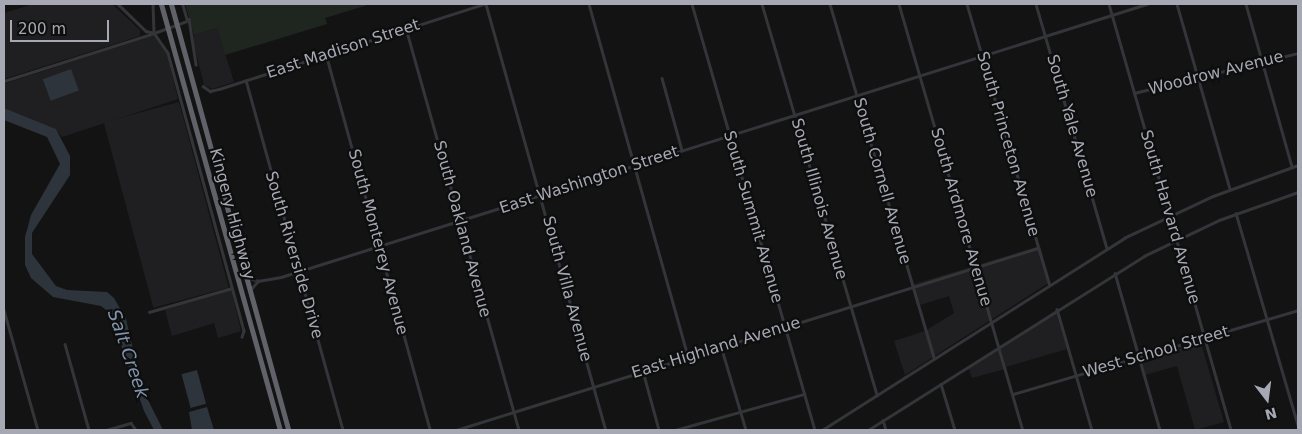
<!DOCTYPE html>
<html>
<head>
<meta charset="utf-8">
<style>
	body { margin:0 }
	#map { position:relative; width:1302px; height:434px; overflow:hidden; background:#131314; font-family:"DejaVu Sans",sans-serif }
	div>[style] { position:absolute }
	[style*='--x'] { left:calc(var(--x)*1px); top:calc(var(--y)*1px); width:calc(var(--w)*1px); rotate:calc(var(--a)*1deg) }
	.built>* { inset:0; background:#1f1f21; transform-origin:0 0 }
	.green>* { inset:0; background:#1f2620 }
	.water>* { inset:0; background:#2e343b; transform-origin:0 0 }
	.street>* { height:2.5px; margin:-1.25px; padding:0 1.25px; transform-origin:1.25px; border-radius:1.25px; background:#343539 }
	.highway>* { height:5px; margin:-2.5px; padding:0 2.5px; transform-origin:2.5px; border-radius:2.5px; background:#616269 }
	span { translate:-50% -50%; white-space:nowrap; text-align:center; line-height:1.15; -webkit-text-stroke:4.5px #0e0e0f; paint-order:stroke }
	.street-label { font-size:16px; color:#a6a9b3 }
	.water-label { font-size:18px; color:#8094ab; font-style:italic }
	.frame { position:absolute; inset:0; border:5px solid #a6a9b3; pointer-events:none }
	.north { position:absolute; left:1242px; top:374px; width:50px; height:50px; -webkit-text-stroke:4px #0e0e0f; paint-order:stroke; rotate:165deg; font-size:14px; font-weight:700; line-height:20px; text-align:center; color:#a6a9b3 }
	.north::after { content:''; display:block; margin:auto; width:18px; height:22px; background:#a6a9b3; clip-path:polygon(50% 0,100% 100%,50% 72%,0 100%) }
	.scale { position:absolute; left:10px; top:20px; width:99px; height:22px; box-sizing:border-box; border:2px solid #a6a9b3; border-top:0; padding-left:6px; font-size:15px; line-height:18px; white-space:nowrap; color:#a6a9b3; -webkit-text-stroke:4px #0e0e0f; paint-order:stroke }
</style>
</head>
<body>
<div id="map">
	<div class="built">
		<i style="clip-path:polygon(33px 4px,112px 4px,140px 30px,140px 36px,4px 79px,4px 13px)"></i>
		<i style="clip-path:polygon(217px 28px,234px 82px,212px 89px,204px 85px,193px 41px,194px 35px)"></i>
		<i style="clip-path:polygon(153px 35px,167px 54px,178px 99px,62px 137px,56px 129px,4px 108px,4px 84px)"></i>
		<i style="left:179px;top:102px;width:192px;height:78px;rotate:75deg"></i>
		<i style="clip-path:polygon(1040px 246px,1050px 282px,905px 375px,894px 341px,925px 331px,954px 313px,949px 296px,917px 306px,911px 285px)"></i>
		<i style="clip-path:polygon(231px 289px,241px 331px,218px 338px,214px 323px,172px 336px,165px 310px)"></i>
		<i style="clip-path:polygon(1056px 310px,1067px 349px,1006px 367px,1000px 346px)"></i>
		<i style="clip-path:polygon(1201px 343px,1224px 422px,1195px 430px,1177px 366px,1145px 375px,1140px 357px)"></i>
		<i style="clip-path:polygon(999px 347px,1005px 369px,972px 378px,968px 367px)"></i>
	</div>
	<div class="green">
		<i style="clip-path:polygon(185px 4px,371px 4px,325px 18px,327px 24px,225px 55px,217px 28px,194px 35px)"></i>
	</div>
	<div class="water">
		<i style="left:71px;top:69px;width:23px;height:30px;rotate:70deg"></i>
		<i style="clip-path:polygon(4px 108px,56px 129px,70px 156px,70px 175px,32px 233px,32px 254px,56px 286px,67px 290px,107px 292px,114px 298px,126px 319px,142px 388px,163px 430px,154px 430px,144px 411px,110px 313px,101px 306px,53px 297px,31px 278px,25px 265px,25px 237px,31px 215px,60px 164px,47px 137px,4px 120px)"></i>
		<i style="left:197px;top:370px;width:35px;height:16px;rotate:75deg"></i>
		<i style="clip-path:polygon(207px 407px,214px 430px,192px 430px,189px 412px)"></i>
	</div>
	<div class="street">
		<i style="--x:118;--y:4;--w:39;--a:44"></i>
		<i style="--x:146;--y:31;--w:8;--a:14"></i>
		<i style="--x:154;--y:33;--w:35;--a:-20"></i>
		<i style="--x:187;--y:21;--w:18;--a:-106"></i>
		<i style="--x:153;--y:4;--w:29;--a:88"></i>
		<i style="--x:154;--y:33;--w:24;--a:55"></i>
		<i style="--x:168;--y:53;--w:288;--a:74.7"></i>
		<i style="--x:244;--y:331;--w:6;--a:108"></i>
		<i style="--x:486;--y:4;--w:443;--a:74.3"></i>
		<i style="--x:589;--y:4;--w:367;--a:74.3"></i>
		<i style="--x:692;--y:4;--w:443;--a:73.9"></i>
		<i style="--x:762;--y:4;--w:408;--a:73.6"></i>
		<i style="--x:830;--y:4;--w:369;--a:73.6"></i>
		<i style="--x:899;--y:4;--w:444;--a:73.8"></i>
		<i style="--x:967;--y:4;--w:291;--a:73.6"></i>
		<i style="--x:1036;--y:4;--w:254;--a:73.8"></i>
		<i style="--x:1109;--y:4;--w:443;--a:74"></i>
		<i style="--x:1177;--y:4;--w:192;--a:74"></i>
		<i style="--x:1246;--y:4;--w:169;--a:74.2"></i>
		<i style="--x:189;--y:19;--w:46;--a:81.2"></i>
		<i style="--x:406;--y:28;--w:418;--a:74.3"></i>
		<i style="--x:326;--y:54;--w:390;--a:74.5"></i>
		<i style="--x:662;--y:78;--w:75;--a:74.5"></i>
		<i style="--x:246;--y:80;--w:363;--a:74.5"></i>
		<i style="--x:4;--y:81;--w:157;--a:-17.7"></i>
		<i style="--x:203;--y:86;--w:9;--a:36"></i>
		<i style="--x:210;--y:91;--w:9;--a:-13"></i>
		<i style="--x:219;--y:89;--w:278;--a:-17.8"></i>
		<i style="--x:1134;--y:93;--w:169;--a:-13.7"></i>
		<i style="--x:1236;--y:213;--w:221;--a:73.7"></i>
		<i style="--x:1115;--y:273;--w:163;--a:74"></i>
		<i style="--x:247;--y:277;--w:12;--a:20"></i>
		<i style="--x:258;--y:281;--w:23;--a:-10"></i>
		<i style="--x:281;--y:277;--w:908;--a:-17.5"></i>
		<i style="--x:251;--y:289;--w:11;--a:-49"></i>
		<i style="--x:1057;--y:309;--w:126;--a:73.9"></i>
		<i style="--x:4;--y:310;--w:125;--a:74.2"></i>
		<i style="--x:149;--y:312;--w:86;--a:-16.1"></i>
		<i style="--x:65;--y:344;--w:89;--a:74.4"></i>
		<i style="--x:721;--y:346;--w:88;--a:73.4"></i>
		<i style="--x:643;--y:371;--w:61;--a:74.8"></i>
		<i style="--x:941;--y:384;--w:48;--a:73.1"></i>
		<i style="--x:1013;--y:394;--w:297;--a:-16.4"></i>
		<i style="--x:883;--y:420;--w:10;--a:73"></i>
		<i style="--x:106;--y:430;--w:26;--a:-16"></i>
		<i style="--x:131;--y:423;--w:9;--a:54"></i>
		<i style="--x:456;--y:430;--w:610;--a:-17.37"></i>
		<i style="--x:675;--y:430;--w:134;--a:-15.6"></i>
		<i style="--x:822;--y:430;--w:358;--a:-32.4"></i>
		<i style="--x:1124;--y:238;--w:98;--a:-25.3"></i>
		<i style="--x:1213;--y:196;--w:90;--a:-20"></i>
		<i style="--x:868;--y:430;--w:326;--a:-32.2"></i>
		<i style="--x:1144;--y:256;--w:83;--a:-25.6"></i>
		<i style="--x:1219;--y:220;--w:84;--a:-19.5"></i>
	</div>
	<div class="highway">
		<i style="--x:161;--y:4;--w:442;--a:74.4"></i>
		<i style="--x:171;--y:4;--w:442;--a:74.6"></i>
	</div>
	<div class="street-label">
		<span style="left:343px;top:49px;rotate:-18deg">East Madison Street</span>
		<span style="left:1216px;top:73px;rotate:-14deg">Woodrow Avenue</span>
		<span style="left:1072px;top:126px;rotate:74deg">South Yale Avenue</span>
		<span style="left:1008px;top:144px;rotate:74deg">South Princeton Avenue</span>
		<span style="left:589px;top:180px;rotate:-18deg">East Washington Street</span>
		<span style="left:882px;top:181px;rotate:74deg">South Cornell Avenue</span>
		<span style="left:819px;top:199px;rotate:74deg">South Illinois Avenue</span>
		<span style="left:232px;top:214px;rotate:75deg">Kingery Highway</span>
		<span style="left:753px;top:217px;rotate:74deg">South Summit Avenue</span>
		<span style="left:961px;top:217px;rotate:74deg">South Ardmore Avenue</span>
		<span style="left:1170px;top:217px;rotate:74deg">South Harvard Avenue</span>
		<span style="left:462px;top:229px;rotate:75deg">South Oakland Avenue</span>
		<span style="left:378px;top:242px;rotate:75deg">South Monterey Avenue</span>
		<span style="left:294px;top:255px;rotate:74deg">South Riverside Drive</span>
		<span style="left:567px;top:289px;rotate:75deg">South Villa Avenue</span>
		<span style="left:716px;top:348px;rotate:-17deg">East Highland Avenue</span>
		<span style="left:1156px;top:352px;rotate:-16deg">West School Street</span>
	</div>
	<div class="water-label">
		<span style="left:128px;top:354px;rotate:71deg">Salt Creek</span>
	</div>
	<div class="frame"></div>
	<div class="north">N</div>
	<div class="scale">200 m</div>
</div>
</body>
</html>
